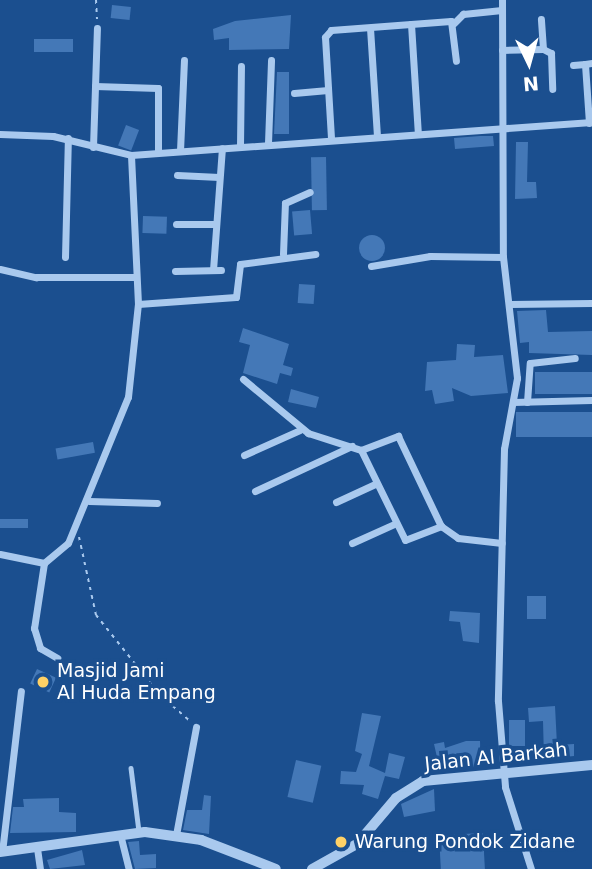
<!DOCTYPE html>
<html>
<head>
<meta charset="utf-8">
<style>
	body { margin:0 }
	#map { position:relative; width:592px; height:869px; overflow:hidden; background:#1b4f8f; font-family:"DejaVu Sans",sans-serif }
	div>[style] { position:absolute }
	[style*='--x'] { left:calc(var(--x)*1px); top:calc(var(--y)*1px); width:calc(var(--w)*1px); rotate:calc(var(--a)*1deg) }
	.building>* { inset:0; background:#4478b7; transform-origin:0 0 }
	.round { border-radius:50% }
	.path>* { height:2px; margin-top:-1px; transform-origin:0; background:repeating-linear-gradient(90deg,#a9c9ee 0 3.5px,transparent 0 8.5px) }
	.service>* { height:4.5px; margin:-2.25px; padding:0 2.25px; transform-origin:2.25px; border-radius:2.25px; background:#a9c9ee }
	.minor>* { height:7px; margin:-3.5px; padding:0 3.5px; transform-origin:3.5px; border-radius:3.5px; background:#a9c9ee }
	.tertiary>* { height:10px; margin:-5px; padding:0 5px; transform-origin:5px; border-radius:5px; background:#a9c9ee }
	.dots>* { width:19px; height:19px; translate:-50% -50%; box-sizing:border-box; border:4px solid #1b4f8f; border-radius:50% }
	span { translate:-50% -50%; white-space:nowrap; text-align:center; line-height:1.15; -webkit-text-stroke:7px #1b4f8f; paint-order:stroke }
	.poi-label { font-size:19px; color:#fff }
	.left { translate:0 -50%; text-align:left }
	.street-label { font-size:19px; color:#fff }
	.north { position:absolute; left:494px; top:28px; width:70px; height:70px; -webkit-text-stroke:5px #1b4f8f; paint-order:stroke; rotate:175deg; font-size:19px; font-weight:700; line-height:28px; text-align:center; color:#fff }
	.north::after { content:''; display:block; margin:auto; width:24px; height:32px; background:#fff; clip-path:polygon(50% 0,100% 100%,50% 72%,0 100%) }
</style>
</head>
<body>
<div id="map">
	<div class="building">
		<i style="left:112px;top:5px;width:19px;height:13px;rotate:6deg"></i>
		<i style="clip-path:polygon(291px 15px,289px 49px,229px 50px,229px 38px,214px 40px,213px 29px,235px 21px)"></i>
		<i style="left:34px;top:39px;width:39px;height:13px"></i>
		<i style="clip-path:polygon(277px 72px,289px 72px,289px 134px,274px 134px)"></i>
		<i style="left:126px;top:125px;width:14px;height:22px;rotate:21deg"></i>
		<i style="clip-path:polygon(480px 136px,493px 136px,494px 146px,455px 149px,454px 138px)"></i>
		<i style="clip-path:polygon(516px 142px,528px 142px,527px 182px,536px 182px,537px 198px,515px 199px)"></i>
		<i style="left:326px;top:157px;width:53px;height:15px;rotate:89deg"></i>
		<i style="left:310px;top:210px;width:24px;height:18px;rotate:85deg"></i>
		<i style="left:143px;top:216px;width:24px;height:17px;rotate:2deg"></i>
		<i class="round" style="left:359px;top:235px;width:26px;height:26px"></i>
		<i style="left:299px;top:284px;width:16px;height:19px;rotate:4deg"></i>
		<i style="clip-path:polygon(546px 310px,548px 332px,592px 331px,592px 355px,529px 353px,529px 342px,520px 343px,517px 311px)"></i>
		<i style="clip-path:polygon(243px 328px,289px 344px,283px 365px,293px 368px,291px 376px,280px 373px,277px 384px,243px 373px,250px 345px,239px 342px)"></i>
		<i style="clip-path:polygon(457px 344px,475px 345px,474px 357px,503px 355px,508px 393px,471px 396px,452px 388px,454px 401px,435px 404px,432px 390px,425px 391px,427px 362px,456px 360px)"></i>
		<i style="left:592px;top:372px;width:22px;height:57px;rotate:90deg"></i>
		<i style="clip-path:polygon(291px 389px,319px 397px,316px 408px,288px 402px)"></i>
		<i style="left:592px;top:412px;width:25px;height:76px;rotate:90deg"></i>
		<i style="left:93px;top:442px;width:11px;height:38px;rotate:80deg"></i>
		<i style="left:0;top:519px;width:28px;height:9px"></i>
		<i style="left:527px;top:596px;width:19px;height:23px"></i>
		<i style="clip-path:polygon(450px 611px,480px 613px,479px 643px,463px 641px,460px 622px,449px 621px)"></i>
		<i style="left:37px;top:669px;width:21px;height:16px;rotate:25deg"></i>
		<i style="clip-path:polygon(555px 706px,557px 745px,574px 744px,574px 756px,544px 759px,543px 721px,529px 722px,528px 708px)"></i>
		<i style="clip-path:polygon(362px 713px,381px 716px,369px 766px,385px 773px,389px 753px,405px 757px,399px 779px,385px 776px,378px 799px,362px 794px,364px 785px,340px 784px,341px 771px,356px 772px,362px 754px,355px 751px)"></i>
		<i style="left:509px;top:720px;width:16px;height:26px"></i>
		<i style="clip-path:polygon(466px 741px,480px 741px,481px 768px,439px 766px,434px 744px,444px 742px,445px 748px)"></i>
		<i style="left:296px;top:760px;width:26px;height:38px;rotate:13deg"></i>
		<i style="clip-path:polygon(434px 789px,435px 811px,404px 817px,401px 804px)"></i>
		<i style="clip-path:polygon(204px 795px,211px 796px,209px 834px,183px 830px,187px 810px,202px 810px)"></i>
		<i style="clip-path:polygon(59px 798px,59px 812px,76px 813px,76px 832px,10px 833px,13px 807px,24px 807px,23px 799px)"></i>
		<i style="left:483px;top:833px;width:36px;height:44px;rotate:87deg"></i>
		<i style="clip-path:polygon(139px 841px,140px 855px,156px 854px,156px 868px,135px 869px,128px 842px)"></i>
		<i style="clip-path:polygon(82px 850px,85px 865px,50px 869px,47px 860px)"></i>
	</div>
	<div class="path">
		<i style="--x:96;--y:0;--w:19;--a:87"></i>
		<i style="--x:79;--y:537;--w:80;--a:77.7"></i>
		<i style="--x:96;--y:615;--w:102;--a:51.3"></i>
		<i style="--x:160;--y:695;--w:40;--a:41"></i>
	</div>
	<div class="service">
		<i style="--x:131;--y:768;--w:64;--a:82.8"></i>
	</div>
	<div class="minor">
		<i style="--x:502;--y:0;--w:257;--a:89.8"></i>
		<i style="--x:503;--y:257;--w:122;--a:83.4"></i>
		<i style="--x:517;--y:378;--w:72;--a:100.4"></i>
		<i style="--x:504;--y:449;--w:252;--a:91.4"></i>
		<i style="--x:498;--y:701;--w:86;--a:85.3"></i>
		<i style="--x:505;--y:787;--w:86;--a:72.4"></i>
		<i style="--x:454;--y:23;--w:13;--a:-45"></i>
		<i style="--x:463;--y:14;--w:39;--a:-6"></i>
		<i style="--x:411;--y:24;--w:110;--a:86.4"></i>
		<i style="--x:370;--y:28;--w:108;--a:86.3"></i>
		<i style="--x:543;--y:49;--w:9;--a:27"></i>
		<i style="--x:551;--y:53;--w:36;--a:88"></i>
		<i style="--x:502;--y:50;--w:41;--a:-1.4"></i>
		<i style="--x:543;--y:49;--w:30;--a:-94"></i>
		<i style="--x:573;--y:65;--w:12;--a:-5"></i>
		<i style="--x:95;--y:86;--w:63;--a:1.8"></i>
		<i style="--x:158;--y:88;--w:64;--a:90"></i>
		<i style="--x:294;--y:93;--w:34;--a:-5"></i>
		<i style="--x:589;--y:123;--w:59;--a:-93.9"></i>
		<i style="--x:585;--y:64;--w:7;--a:-8"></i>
		<i style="--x:0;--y:134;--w:53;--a:2.2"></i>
		<i style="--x:53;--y:136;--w:80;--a:13.7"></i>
		<i style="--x:131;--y:155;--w:462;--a:-4.1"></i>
		<i style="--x:331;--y:138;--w:101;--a:-93.4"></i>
		<i style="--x:325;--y:37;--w:9;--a:-49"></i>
		<i style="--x:331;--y:30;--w:120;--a:-4.3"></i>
		<i style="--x:451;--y:21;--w:40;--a:82.9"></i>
		<i style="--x:268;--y:143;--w:83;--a:-87.9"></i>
		<i style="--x:240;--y:146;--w:80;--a:-89.3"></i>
		<i style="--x:93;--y:147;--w:119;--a:-88.1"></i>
		<i style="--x:180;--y:151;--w:91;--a:-87.5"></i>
		<i style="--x:177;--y:175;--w:42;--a:2.7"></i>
		<i style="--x:176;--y:224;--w:40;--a:0"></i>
		<i style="--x:283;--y:254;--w:51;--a:-87.8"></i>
		<i style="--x:285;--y:203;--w:27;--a:-24"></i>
		<i style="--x:65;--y:257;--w:119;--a:-88.6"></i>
		<i style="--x:371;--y:266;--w:60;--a:-9.6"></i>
		<i style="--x:430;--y:256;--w:73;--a:0.8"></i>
		<i style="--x:0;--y:269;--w:37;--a:13"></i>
		<i style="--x:36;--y:277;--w:99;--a:0"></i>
		<i style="--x:213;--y:270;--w:122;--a:-85.8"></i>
		<i style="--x:175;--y:271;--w:46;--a:-1.2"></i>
		<i style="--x:138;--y:304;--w:98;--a:-4.1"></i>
		<i style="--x:236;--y:297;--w:33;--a:-83"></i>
		<i style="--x:240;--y:264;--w:76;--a:-7.6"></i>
		<i style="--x:510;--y:304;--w:82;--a:-0.7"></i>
		<i style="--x:243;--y:379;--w:85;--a:39.7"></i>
		<i style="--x:308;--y:433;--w:56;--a:17.8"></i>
		<i style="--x:361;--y:450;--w:40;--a:-21"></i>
		<i style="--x:398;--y:436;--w:100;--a:64.5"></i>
		<i style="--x:513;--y:402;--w:79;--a:-1.5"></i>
		<i style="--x:527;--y:402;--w:39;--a:-86"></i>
		<i style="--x:530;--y:363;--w:45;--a:-6.3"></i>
		<i style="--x:361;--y:450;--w:100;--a:63.9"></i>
		<i style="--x:405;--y:540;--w:39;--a:-21"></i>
		<i style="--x:441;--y:526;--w:21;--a:35"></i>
		<i style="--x:458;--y:538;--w:44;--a:6.5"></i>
		<i style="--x:244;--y:455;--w:61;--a:-24.1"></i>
		<i style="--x:255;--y:491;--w:107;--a:-24.9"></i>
		<i style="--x:89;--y:501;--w:68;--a:1.7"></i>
		<i style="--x:336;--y:502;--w:43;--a:-24.8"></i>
		<i style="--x:352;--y:543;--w:46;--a:-24.3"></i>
		<i style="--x:0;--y:554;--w:45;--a:11.6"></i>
		<i style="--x:44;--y:563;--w:31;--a:-40"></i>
		<i style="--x:68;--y:543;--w:158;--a:-67.7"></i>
		<i style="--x:128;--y:397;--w:94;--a:-83.9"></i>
		<i style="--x:138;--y:304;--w:149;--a:-92.7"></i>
		<i style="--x:44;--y:563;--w:66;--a:98.7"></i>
		<i style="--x:34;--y:628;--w:21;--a:73"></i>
		<i style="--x:40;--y:648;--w:20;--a:30"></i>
		<i style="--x:120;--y:834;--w:36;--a:76"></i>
		<i style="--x:176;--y:835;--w:110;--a:-79.5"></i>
		<i style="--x:37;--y:848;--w:21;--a:82"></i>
		<i style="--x:2;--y:852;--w:162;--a:-83.3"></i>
	</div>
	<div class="tertiary">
		<i style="--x:0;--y:852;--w:146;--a:-7.9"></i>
		<i style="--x:145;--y:832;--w:57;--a:8.1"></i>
		<i style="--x:201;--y:840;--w:80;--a:21.1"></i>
		<i style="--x:312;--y:869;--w:51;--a:-29.1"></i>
		<i style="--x:357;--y:844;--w:60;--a:-49.7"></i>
		<i style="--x:396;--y:798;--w:32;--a:-32"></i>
		<i style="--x:423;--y:781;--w:170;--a:-5.4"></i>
	</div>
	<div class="dots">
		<i style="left:43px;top:682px;background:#ffd166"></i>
		<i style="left:341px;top:842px;background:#ffd166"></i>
	</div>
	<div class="poi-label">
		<span class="left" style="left:57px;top:682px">Masjid Jami<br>Al Huda Empang</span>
		<span class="left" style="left:355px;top:842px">Warung Pondok Zidane</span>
	</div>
	<div class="street-label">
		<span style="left:496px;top:757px;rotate:-6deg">Jalan Al Barkah</span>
	</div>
	<div class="north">N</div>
</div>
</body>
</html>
